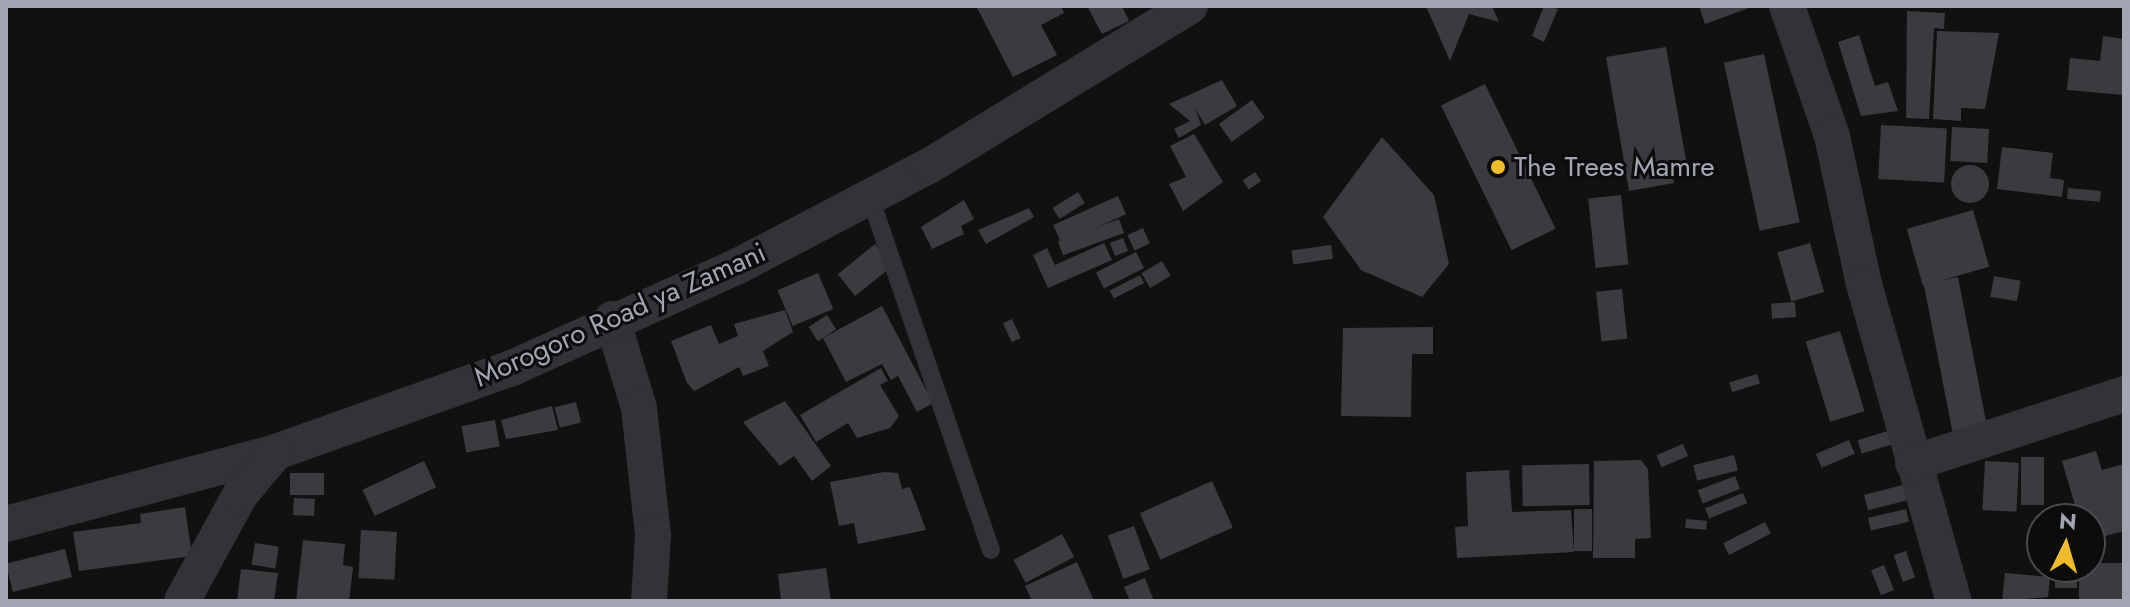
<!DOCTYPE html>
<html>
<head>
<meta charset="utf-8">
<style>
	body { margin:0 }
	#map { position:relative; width:2130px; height:607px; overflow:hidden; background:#111112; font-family:Jost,sans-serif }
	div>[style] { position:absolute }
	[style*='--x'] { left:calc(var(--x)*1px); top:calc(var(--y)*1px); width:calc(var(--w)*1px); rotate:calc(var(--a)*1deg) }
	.building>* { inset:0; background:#3b3b3f; transform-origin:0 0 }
	.round { border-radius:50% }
	.lane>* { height:18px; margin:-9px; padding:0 9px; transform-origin:9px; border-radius:9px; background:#323237 }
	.street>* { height:36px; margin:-18px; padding:0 18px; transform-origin:18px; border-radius:18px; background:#323237 }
	.dots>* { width:22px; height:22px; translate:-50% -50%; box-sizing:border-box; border:4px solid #0c0c0d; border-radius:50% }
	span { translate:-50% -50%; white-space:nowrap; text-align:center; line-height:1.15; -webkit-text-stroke:6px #0c0c0d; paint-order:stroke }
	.poi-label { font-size:28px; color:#a2a6b3 }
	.left { translate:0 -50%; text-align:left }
	.street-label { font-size:28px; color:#a2a6b3 }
	.frame { position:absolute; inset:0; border:8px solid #a2a6b3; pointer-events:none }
	.north { position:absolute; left:2026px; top:503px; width:80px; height:80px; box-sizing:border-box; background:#0c0c0d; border:2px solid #484a4f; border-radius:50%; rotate:5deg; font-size:22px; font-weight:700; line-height:32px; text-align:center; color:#a2a6b3 }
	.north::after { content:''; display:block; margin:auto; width:28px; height:36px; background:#efbc2c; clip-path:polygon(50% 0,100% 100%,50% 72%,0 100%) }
</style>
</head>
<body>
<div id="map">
	<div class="building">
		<i style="clip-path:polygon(976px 6px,1061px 6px,1064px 13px,1041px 25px,1057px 55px,1013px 77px)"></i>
		<i style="clip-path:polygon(1087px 6px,1122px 6px,1129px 21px,1102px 34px)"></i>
		<i style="clip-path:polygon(1426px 6px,1492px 6px,1499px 22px,1469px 14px,1450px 61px)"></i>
		<i style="clip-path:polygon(1544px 6px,1558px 9px,1544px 42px,1532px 36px)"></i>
		<i style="clip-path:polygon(1699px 6px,1748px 6px,1749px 8px,1705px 24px)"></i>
		<i style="clip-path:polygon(1907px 11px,1945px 13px,1944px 29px,1934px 28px,1929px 119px,1906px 118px)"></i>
		<i style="clip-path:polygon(1937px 31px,1999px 33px,1985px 109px,1961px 108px,1961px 121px,1933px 119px)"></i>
		<i style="clip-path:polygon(1859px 35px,1875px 86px,1888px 82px,1898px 111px,1861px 116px,1838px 42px)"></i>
		<i style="clip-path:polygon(2103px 36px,2124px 39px,2124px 95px,2067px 90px,2070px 58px,2100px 61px)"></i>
		<i style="clip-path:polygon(1666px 47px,1686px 160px,1670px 163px,1674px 183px,1629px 191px,1606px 57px)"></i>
		<i style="left:1764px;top:54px;width:172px;height:41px;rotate:78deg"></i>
		<i style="clip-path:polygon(1222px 80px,1237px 106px,1205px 125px,1195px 108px,1201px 125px,1179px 138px,1174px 129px,1190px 121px,1169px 104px)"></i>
		<i style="left:1485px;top:84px;width:161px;height:49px;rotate:64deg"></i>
		<i style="left:1252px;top:100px;width:22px;height:41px;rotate:54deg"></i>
		<i style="left:1881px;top:125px;width:66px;height:54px;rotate:3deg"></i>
		<i style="left:1952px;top:127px;width:37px;height:34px;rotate:3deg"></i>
		<i style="clip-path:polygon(1194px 134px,1223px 182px,1183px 211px,1169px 184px,1186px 177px,1170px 146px)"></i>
		<i style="clip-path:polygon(1382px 137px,1434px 195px,1449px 264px,1422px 297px,1361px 270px,1323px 217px)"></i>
		<i style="clip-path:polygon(2002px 147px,2053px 153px,2050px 178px,2064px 180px,2062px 197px,1997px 189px)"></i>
		<i class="round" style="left:1951px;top:165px;width:38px;height:38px"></i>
		<i style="left:1255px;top:172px;width:11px;height:15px;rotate:56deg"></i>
		<i style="left:2068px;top:188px;width:33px;height:11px;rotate:5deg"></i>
		<i style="left:1078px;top:192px;width:13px;height:30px;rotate:58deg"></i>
		<i style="left:1621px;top:195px;width:70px;height:33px;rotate:84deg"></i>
		<i style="left:1118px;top:196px;width:20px;height:71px;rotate:66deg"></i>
		<i style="clip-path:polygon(964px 200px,974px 219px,961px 226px,964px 234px,932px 249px,921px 227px)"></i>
		<i style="clip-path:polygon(1029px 208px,1034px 217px,986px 244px,978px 230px)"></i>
		<i style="left:1973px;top:210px;width:59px;height:69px;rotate:74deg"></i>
		<i style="left:1119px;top:219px;width:15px;height:65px;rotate:70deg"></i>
		<i style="left:1143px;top:228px;width:17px;height:17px;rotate:66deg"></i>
		<i style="left:1123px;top:238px;width:14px;height:14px;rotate:69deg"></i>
		<i style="clip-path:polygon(1104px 243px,1112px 260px,1048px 288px,1033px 255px,1047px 248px,1055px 265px)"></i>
		<i style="left:1810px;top:243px;width:51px;height:34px;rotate:74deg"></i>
		<i style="left:875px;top:244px;width:28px;height:48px;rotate:51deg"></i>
		<i style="left:1331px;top:245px;width:14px;height:40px;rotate:82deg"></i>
		<i style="left:1136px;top:252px;width:18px;height:45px;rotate:63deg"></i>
		<i style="left:1162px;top:261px;width:17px;height:24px;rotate:59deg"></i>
		<i style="left:818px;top:273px;width:39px;height:44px;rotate:67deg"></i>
		<i style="left:1140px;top:275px;width:9px;height:34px;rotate:63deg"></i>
		<i style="left:1994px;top:276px;width:27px;height:21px;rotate:10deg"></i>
		<i style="left:1958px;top:277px;width:153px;height:35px;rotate:79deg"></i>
		<i style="left:1622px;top:289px;width:50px;height:26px;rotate:84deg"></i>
		<i style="left:1795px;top:302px;width:15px;height:24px;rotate:86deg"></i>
		<i style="clip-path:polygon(882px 306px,933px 403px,917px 412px,898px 376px,891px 380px,882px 364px,846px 382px,823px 338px)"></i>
		<i style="clip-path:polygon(785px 310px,793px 332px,763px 351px,769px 366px,743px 376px,739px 367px,694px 391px,687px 383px,671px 341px,711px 325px,719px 344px,738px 336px,734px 324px)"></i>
		<i style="left:827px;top:315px;width:17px;height:22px;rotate:57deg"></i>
		<i style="left:1012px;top:319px;width:21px;height:10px;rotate:65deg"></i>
		<i style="clip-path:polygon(1433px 327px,1433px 354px,1412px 354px,1411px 417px,1341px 416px,1343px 328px)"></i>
		<i style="left:1840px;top:331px;width:84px;height:36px;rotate:73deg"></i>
		<i style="clip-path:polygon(881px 368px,888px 381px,880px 385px,899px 416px,890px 428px,857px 438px,848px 423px,816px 442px,800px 415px)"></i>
		<i style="left:1757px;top:374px;width:10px;height:29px;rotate:73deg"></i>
		<i style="clip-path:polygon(785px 401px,831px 466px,812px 481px,794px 456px,780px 466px,743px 422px)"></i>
		<i style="left:576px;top:402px;width:21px;height:22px;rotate:76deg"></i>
		<i style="clip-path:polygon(552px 406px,558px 430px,506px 439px,501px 420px)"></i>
		<i style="left:495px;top:420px;width:27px;height:34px;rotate:80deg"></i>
		<i style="left:1891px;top:430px;width:14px;height:35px;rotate:73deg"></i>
		<i style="left:1849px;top:440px;width:15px;height:36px;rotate:67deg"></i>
		<i style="left:1683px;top:444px;width:13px;height:29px;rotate:67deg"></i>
		<i style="clip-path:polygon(2096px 451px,2102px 470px,2124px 464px,2124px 531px,2090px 540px,2090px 519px,2079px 519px,2062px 461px)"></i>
		<i style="left:1734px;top:455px;width:16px;height:42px;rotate:76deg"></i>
		<i style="left:2021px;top:457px;width:23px;height:48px"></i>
		<i style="clip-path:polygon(1641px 460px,1648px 469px,1651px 538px,1635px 539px,1635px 558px,1593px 558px,1594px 461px)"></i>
		<i style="left:424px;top:461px;width:29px;height:68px;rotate:65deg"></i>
		<i style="left:1985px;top:461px;width:34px;height:49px;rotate:3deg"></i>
		<i style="left:1589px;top:464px;width:41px;height:67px;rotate:89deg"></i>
		<i style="clip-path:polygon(1509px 470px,1512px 512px,1571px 510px,1574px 552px,1457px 558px,1455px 527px,1468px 526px,1466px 472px)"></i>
		<i style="clip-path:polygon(884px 472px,898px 473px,902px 489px,910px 487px,926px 530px,858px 544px,854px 523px,839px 526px,830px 482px)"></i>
		<i style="left:290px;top:473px;width:34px;height:22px"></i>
		<i style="left:1735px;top:476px;width:14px;height:40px;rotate:69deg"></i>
		<i style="left:1212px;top:481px;width:51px;height:79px;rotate:66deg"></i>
		<i style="left:1903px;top:485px;width:16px;height:40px;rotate:76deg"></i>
		<i style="left:1743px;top:493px;width:11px;height:41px;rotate:68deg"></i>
		<i style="left:294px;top:498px;width:21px;height:17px;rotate:3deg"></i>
		<i style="clip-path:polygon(185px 507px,192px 556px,79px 571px,73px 532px,141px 523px,140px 514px)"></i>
		<i style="left:1574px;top:509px;width:18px;height:42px"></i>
		<i style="left:1906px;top:509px;width:13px;height:39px;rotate:77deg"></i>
		<i style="left:1686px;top:519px;width:21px;height:9px;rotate:5deg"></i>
		<i style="left:1765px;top:522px;width:13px;height:47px;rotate:63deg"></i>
		<i style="left:1134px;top:526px;width:46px;height:28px;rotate:70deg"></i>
		<i style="left:361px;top:530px;width:36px;height:48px;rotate:3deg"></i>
		<i style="left:1062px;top:534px;width:26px;height:55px;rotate:62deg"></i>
		<i style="clip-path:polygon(303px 540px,345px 544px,343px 565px,353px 567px,349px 601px,296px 601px)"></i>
		<i style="left:255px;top:543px;width:24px;height:22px;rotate:9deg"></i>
		<i style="left:65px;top:549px;width:29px;height:61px;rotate:76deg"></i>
		<i style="left:1906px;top:551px;width:28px;height:13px;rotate:71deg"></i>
		<i style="clip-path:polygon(1077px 562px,1094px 601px,1032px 601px,1025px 586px)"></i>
		<i style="left:2124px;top:563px;width:38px;height:45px;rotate:90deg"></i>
		<i style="left:1884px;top:565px;width:27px;height:14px;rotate:68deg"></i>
		<i style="left:2055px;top:567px;width:22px;height:21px"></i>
		<i style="clip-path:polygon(826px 568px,831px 601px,781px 601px,778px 574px)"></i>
		<i style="clip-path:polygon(241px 569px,278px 573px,274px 601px,237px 601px)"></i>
		<i style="clip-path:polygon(2005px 573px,2050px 577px,2048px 597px,2002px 601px)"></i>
		<i style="clip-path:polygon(1145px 578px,1154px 601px,1130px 601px,1124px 587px)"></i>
	</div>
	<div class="lane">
		<i style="--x:870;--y:197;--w:373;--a:71.1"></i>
	</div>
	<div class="street">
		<i style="--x:1787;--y:6;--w:138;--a:70.9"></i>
		<i style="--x:1832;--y:136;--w:151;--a:77.8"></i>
		<i style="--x:1864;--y:284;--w:330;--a:74.2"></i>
		<i style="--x:612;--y:319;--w:93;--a:73.1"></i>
		<i style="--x:639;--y:408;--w:128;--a:83.7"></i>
		<i style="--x:653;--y:535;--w:66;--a:93.5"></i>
		<i style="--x:1913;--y:463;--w:222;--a:-18.1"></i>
		<i style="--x:6;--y:524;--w:279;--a:-14.9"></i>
		<i style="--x:276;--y:452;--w:251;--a:-19.6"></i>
		<i style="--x:512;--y:368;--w:252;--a:-24.3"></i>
		<i style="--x:742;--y:264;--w:211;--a:-27.7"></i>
		<i style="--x:929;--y:166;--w:306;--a:-31.5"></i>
		<i style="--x:182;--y:601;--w:121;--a:-61.3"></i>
		<i style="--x:240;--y:495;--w:56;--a:-50.1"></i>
	</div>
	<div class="dots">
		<i style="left:1498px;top:167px;background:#efbc2c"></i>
	</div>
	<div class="poi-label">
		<span class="left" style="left:1514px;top:167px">The Trees Mamre</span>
	</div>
	<div class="street-label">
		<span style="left:620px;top:315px;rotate:-24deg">Morogoro Road ya Zamani</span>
	</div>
	<div class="frame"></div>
	<div class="north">N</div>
</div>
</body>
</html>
